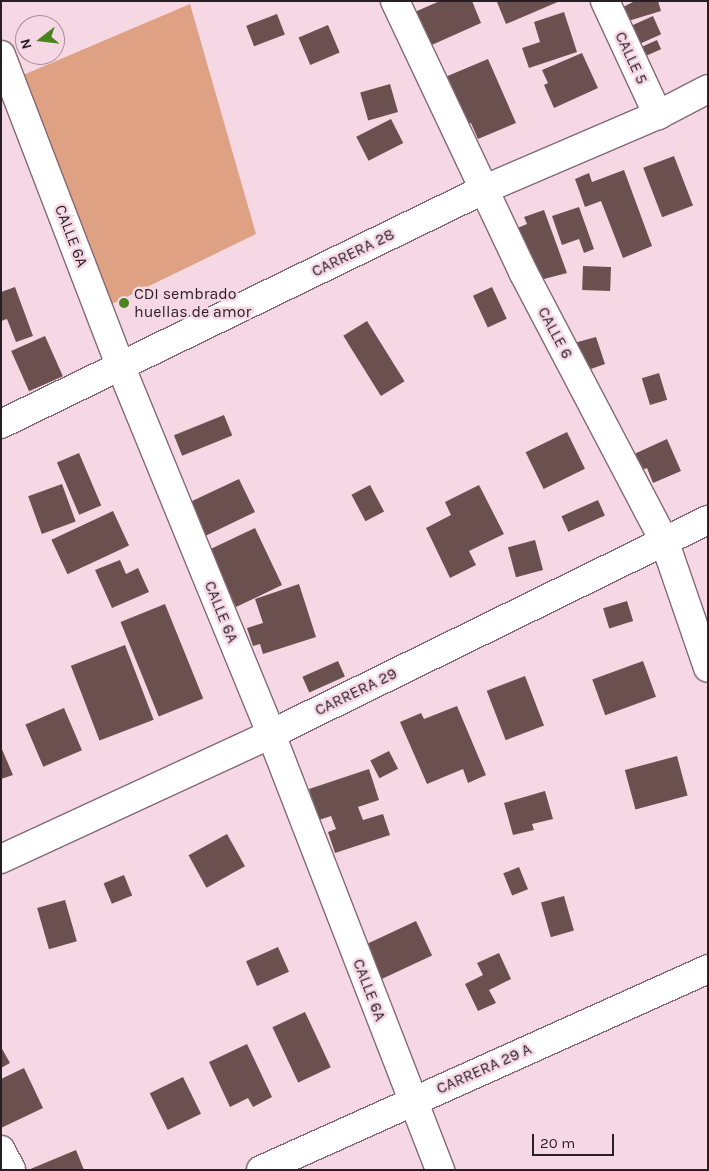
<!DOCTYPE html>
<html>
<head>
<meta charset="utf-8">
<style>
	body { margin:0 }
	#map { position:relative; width:709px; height:1171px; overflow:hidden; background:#f6d8e5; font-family:Karla,sans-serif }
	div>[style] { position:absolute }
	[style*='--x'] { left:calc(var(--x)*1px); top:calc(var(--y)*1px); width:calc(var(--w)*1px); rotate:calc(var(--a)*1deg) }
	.green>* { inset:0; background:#dea183 }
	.building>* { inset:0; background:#6b5050; transform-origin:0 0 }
	.roads { filter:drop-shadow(1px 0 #836975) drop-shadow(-1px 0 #836975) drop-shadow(0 1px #836975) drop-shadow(0 -1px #836975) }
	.minor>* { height:28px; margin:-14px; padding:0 14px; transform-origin:14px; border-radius:14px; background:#fff }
	.dots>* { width:14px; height:14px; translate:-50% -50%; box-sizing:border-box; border:2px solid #f6d8e5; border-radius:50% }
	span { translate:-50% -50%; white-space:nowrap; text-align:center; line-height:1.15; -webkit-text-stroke:5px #f6d8e5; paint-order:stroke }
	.street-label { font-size:16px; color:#281e23 }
	.poi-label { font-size:16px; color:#281e23 }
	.left { translate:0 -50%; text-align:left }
	.frame { position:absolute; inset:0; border:2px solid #281e23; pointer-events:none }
	.north { position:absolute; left:15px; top:15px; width:50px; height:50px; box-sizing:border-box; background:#f6d8e5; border:1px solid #a48e97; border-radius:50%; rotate:254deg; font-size:14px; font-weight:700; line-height:20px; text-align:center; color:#281e23 }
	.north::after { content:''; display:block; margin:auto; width:18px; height:22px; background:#4b831c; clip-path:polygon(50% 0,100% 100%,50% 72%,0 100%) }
	.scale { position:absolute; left:532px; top:1134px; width:82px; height:22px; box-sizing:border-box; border:2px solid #281e23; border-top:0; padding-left:6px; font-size:15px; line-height:18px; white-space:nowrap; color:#281e23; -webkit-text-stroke:4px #f6d8e5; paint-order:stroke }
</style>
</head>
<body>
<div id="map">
	<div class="green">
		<i style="clip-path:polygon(190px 4px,256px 234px,110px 305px,16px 78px)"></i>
	</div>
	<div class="building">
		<i style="clip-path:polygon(440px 1px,472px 1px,481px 23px,425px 48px,410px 14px)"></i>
		<i style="clip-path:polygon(499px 1px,560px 1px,506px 24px,497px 2px)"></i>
		<i style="clip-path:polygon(635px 1px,658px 1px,661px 11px,628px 21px,623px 7px)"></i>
		<i style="clip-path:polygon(564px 12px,577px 52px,529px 68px,522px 48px,540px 42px,534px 22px)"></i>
		<i style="left:277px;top:14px;width:22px;height:33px;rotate:69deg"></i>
		<i style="left:653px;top:16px;width:20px;height:33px;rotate:66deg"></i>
		<i style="left:328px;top:25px;width:30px;height:32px;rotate:67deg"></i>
		<i style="left:657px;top:40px;width:10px;height:27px;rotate:66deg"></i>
		<i style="clip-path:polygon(582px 53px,598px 88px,554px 108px,544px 85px,548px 83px,542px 70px)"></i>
		<i style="clip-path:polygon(488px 59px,516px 123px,478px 139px,471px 123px,464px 126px,456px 107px,460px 105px,454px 91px,445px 95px,438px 80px)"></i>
		<i style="left:390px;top:84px;width:29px;height:31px;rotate:74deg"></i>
		<i style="left:391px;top:119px;width:27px;height:39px;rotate:63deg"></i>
		<i style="left:674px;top:156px;width:53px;height:33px;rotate:69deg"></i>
		<i style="clip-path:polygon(624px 170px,652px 246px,623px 258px,601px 201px,585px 207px,575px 179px,589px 173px,592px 182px)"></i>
		<i style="clip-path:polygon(579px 207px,594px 249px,584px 253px,579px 239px,562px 245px,552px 216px)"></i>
		<i style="clip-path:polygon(544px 210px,567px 273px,540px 280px,515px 229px,527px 224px,524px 217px)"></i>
		<i style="left:583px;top:266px;width:28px;height:24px;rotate:2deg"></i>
		<i style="clip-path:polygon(15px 287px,33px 336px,16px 342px,7px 319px,1px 321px,1px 292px)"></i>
		<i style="left:492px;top:287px;width:35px;height:21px;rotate:65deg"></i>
		<i style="left:367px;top:321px;width:71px;height:28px;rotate:58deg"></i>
		<i style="left:45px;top:336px;width:44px;height:37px;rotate:66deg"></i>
		<i style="clip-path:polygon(596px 337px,605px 364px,588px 370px,574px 343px)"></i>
		<i style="left:659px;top:373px;width:28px;height:18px;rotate:73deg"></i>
		<i style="left:224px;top:415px;width:22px;height:54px;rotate:68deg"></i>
		<i style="left:567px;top:432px;width:41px;height:46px;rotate:64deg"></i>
		<i style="clip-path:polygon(667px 439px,681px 471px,653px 483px,647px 468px,639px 471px,632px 455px)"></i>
		<i style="left:79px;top:453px;width:57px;height:24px;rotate:67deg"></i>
		<i style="clip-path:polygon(239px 479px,255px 512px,199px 539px,190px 520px,197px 516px,190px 502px)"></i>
		<i style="left:62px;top:484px;width:40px;height:36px;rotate:70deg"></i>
		<i style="left:370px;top:485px;width:30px;height:21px;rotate:62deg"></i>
		<i style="clip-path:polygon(479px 485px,504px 534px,469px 551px,476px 565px,450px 578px,426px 528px,451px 515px,445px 502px)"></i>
		<i style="left:598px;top:500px;width:17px;height:40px;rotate:66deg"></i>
		<i style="left:113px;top:511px;width:38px;height:68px;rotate:65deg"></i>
		<i style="clip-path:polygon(255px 528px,282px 585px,236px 607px,223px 580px,215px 585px,200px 554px)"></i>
		<i style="left:535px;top:540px;width:31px;height:28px;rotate:75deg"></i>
		<i style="clip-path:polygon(120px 560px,126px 574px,138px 568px,149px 592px,112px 608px,95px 570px)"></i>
		<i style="clip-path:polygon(299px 584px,316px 637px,263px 654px,260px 644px,253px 646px,247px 628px,263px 623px,255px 599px)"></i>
		<i style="left:627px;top:601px;width:21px;height:25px;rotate:73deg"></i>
		<i style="left:165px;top:604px;width:102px;height:48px;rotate:68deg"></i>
		<i style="left:125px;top:645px;width:80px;height:58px;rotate:69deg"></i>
		<i style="left:338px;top:661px;width:17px;height:39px;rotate:66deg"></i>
		<i style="left:643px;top:661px;width:38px;height:54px;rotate:70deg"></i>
		<i style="left:525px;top:676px;width:53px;height:41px;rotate:69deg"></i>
		<i style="clip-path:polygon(457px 706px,486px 775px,468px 783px,463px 769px,427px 784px,400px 722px,421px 713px,424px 719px)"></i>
		<i style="left:64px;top:708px;width:46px;height:42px;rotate:67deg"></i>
		<i style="clip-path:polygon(1px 747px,13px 775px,1px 779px)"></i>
		<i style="left:389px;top:751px;width:20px;height:21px;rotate:63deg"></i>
		<i style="left:677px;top:756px;width:41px;height:54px;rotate:75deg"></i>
		<i style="clip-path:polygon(369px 769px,379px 800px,358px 807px,363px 820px,383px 814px,390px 835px,335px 853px,328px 832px,336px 829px,331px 816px,319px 820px,309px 789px)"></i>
		<i style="clip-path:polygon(545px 791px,553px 819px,532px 824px,534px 830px,513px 835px,504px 803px)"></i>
		<i style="left:227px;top:834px;width:37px;height:44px;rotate:61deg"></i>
		<i style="left:519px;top:867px;width:24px;height:17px;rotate:68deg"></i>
		<i style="left:124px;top:875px;width:22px;height:22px;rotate:68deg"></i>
		<i style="left:564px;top:896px;width:36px;height:24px;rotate:74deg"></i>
		<i style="left:65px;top:900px;width:43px;height:29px;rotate:74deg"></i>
		<i style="left:416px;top:921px;width:38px;height:65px;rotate:65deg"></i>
		<i style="left:278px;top:947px;width:27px;height:35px;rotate:66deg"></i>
		<i style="clip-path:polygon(499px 953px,511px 979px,489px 990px,496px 1003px,478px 1011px,465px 984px,483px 975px,477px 963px)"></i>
		<i style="left:305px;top:1012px;width:61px;height:36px;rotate:65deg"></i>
		<i style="clip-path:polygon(247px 1044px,272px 1097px,253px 1107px,248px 1098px,230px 1107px,209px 1062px)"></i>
		<i style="clip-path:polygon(1px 1047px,10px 1063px,1px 1068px)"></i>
		<i style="clip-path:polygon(24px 1068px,43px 1108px,1px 1128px,1px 1079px)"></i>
		<i style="left:183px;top:1077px;width:41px;height:37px;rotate:64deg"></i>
		<i style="clip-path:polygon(76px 1150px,84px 1170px,28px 1170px)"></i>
	</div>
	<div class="roads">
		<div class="minor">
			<i style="--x:395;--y:1;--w:300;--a:64.7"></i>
			<i style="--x:523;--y:272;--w:303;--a:62.3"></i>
			<i style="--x:664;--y:540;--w:135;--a:71"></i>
			<i style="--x:605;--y:1;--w:126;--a:65.1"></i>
			<i style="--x:1;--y:55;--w:332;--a:69"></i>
			<i style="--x:120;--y:365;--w:399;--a:67.7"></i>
			<i style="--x:271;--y:734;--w:468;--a:68.8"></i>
			<i style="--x:1;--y:424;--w:538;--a:-25.9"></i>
			<i style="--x:485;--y:189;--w:188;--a:-23.2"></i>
			<i style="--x:658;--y:115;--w:56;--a:-27.5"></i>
			<i style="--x:1;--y:859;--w:298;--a:-24.8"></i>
			<i style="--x:271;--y:734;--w:487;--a:-26.1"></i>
			<i style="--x:1;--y:1150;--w:22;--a:63"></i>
			<i style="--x:261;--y:1170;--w:490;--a:-24.2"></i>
		</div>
	</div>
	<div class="dots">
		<i style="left:124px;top:303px;background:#4b831c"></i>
	</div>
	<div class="street-label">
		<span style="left:631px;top:58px;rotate:65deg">CALLE 5</span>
		<span style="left:71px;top:236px;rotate:69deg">CALLE 6A</span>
		<span style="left:353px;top:253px;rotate:-26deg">CARRERA 28</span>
		<span style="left:555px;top:333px;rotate:62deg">CALLE 6</span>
		<span style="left:221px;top:612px;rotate:68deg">CALLE 6A</span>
		<span style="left:356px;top:692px;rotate:-26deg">CARRERA 29</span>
		<span style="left:369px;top:990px;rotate:69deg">CALLE 6A</span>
		<span style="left:484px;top:1069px;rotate:-24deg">CARRERA 29 A</span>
	</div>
	<div class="poi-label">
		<span class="left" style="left:134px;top:303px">CDI sembrado<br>huellas de amor</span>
	</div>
	<div class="frame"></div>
	<div class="north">N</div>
	<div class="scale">20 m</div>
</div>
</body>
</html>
